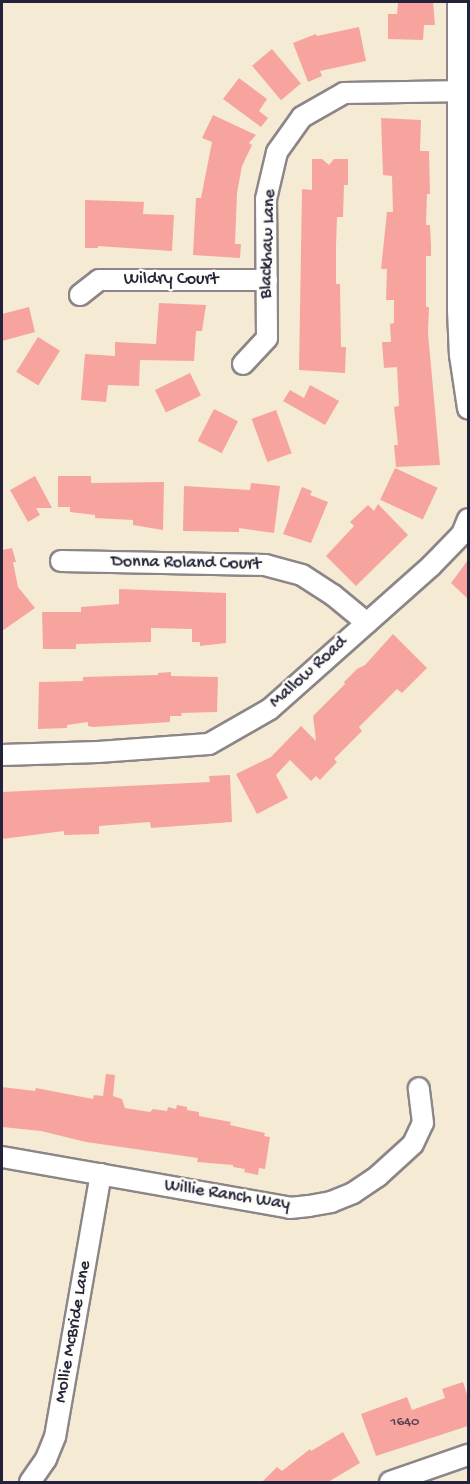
<!DOCTYPE html>
<html>
<head>
<meta charset="utf-8">
<style>
	body { margin:0 }
	#map { position:relative; width:470px; height:1484px; overflow:hidden; background:#f5ebd5; font-family:"Gochi Hand",sans-serif }
	div>[style] { position:absolute }
	[style*='--x'] { left:calc(var(--x)*1px); top:calc(var(--y)*1px); width:calc(var(--w)*1px); rotate:calc(var(--a)*1deg) }
	.building>* { inset:0; background:#f7a49f; transform-origin:0 0 }
	.roads { filter:drop-shadow(2px 0 #8c8688) drop-shadow(-2px 0 #8c8688) drop-shadow(0 2px #8c8688) drop-shadow(0 -2px #8c8688) }
	.minor>* { height:20px; margin:-10px; padding:0 10px; transform-origin:10px; border-radius:10px; background:#fff }
	span { translate:-50% -50%; white-space:nowrap; text-align:center; line-height:1.15; -webkit-text-stroke:5px #fdfcf7; paint-order:stroke }
	.number-label { font-size:15px; color:#574254 }
	.number-label span { -webkit-text-stroke-width:0 }
	.street-label { font-size:18px; color:#22223b }
	.frame { position:absolute; inset:0; border:3px solid #22223b; pointer-events:none }
</style>
</head>
<body>
<div id="map">
	<div class="building">
		<i style="clip-path:polygon(398px 2px,433px 2px,435px 25px,424px 25px,423px 40px,388px 39px,388px 14px,397px 14px)"></i>
		<i style="clip-path:polygon(359px 27px,366px 61px,320px 71px,322px 76px,308px 82px,293px 43px,316px 34px,317px 36px)"></i>
		<i style="left:272px;top:49px;width:45px;height:26px;rotate:50deg"></i>
		<i style="clip-path:polygon(239px 78px,267px 99px,259px 111px,268px 118px,261px 127px,223px 99px)"></i>
		<i style="clip-path:polygon(213px 115px,256px 135px,249px 143px,252px 145px,242px 166px,237px 193px,235px 244px,241px 244px,240px 258px,193px 255px,196px 198px,201px 198px,212px 142px,202px 138px)"></i>
		<i style="clip-path:polygon(381px 118px,421px 120px,420px 151px,429px 151px,430px 194px,427px 194px,426px 225px,430px 225px,431px 245px,431px 256px,426px 256px,426px 307px,429px 307px,428px 333px,440px 465px,396px 467px,394px 445px,398px 445px,394px 407px,399px 406px,397px 367px,384px 368px,382px 342px,391px 342px,390px 324px,394px 323px,394px 300px,386px 300px,387px 269px,381px 269px,387px 212px,393px 212px,392px 176px,383px 175px)"></i>
		<i style="clip-path:polygon(312px 159px,322px 159px,329px 165px,334px 159px,348px 159px,348px 185px,344px 185px,343px 217px,337px 217px,336px 247px,336px 284px,340px 284px,341px 347px,346px 347px,345px 373px,299px 370px,302px 189px,312px 190px)"></i>
		<i style="clip-path:polygon(85px 200px,144px 202px,143px 214px,174px 215px,172px 251px,98px 246px,98px 248px,85px 248px)"></i>
		<i style="clip-path:polygon(159px 303px,206px 305px,202px 331px,196px 331px,194px 361px,140px 360px,139px 386px,108px 385px,106px 402px,81px 400px,85px 354px,115px 356px,115px 342px,156px 344px)"></i>
		<i style="clip-path:polygon(29px 307px,35px 332px,2px 341px,2px 314px)"></i>
		<i style="left:38px;top:337px;width:26px;height:41px;rotate:32deg"></i>
		<i style="left:190px;top:373px;width:25px;height:39px;rotate:64deg"></i>
		<i style="clip-path:polygon(310px 385px,339px 401px,325px 425px,283px 401px,290px 390px,304px 398px)"></i>
		<i style="left:214px;top:409px;width:27px;height:36px;rotate:27deg"></i>
		<i style="left:276px;top:410px;width:46px;height:26px;rotate:70deg"></i>
		<i style="left:395px;top:468px;width:47px;height:35px;rotate:25deg"></i>
		<i style="clip-path:polygon(35px 476px,52px 508px,36px 508px,40px 515px,28px 522px,10px 490px)"></i>
		<i style="clip-path:polygon(58px 476px,91px 476px,91px 483px,164px 482px,163px 530px,133px 525px,133px 520px,95px 518px,95px 515px,70px 512px,70px 507px,58px 507px)"></i>
		<i style="clip-path:polygon(251px 483px,280px 486px,274px 533px,239px 528px,239px 532px,183px 531px,184px 486px,250px 490px)"></i>
		<i style="clip-path:polygon(302px 487px,312px 491px,310px 495px,328px 502px,311px 543px,283px 534px)"></i>
		<i style="clip-path:polygon(378px 504px,408px 535px,356px 586px,326px 556px,354px 526px,350px 522px,368px 505px,374px 511px)"></i>
		<i style="clip-path:polygon(12px 548px,16px 562px,13px 562px,18px 587px,35px 608px,2px 631px,2px 550px)"></i>
		<i style="clip-path:polygon(468px 560px,468px 599px,451px 583px)"></i>
		<i style="clip-path:polygon(119px 589px,226px 593px,226px 643px,200px 646px,200px 642px,192px 642px,192px 629px,151px 628px,151px 642px,76px 644px,76px 649px,43px 649px,42px 612px,81px 612px,81px 607px,119px 604px)"></i>
		<i style="clip-path:polygon(393px 634px,427px 668px,402px 693px,397px 689px,359px 727px,362px 731px,334px 759px,337px 762px,320px 780px,316px 776px,311px 781px,290px 760px,276px 775px,288px 798px,257px 814px,236px 774px,271px 757px,301px 726px,316px 741px,313px 716px,345px 684px,344px 682px,357px 669px,365px 665px)"></i>
		<i style="clip-path:polygon(171px 672px,171px 676px,218px 677px,217px 712px,181px 713px,182px 716px,170px 716px,170px 722px,93px 727px,88px 726px,88px 722px,67px 725px,67px 728px,38px 729px,39px 682px,83px 681px,83px 677px,158px 675px,158px 673px)"></i>
		<i style="clip-path:polygon(230px 775px,232px 822px,151px 828px,150px 822px,99px 826px,99px 834px,64px 835px,64px 831px,2px 839px,2px 792px,210px 782px,209px 776px)"></i>
		<i style="clip-path:polygon(106px 1074px,115px 1075px,113px 1096px,122px 1099px,125px 1108px,150px 1112px,153px 1109px,167px 1111px,168px 1107px,176px 1109px,177px 1105px,187px 1107px,187px 1110px,199px 1112px,199px 1116px,231px 1122px,230px 1125px,265px 1133px,264px 1136px,270px 1137px,265px 1169px,259px 1168px,258px 1175px,244px 1172px,245px 1169px,233px 1167px,233px 1165px,197px 1162px,198px 1158px,86px 1142px,41px 1131px,2px 1127px,2px 1087px,35px 1091px,36px 1088px,93px 1099px,94px 1095px,103px 1096px)"></i>
		<i style="clip-path:polygon(463px 1382px,468px 1397px,468px 1426px,376px 1456px,361px 1414px,407px 1397px,412px 1410px,445px 1398px,442px 1389px)"></i>
		<i style="clip-path:polygon(343px 1432px,360px 1463px,328px 1482px,262px 1482px,277px 1467px,282px 1471px,310px 1449px,311px 1451px)"></i>
	</div>
	<div class="roads">
		<div class="minor">
			<i style="--x:458;--y:2;--w:308;--a:90"></i>
			<i style="--x:458;--y:310;--w:45;--a:87.5"></i>
			<i style="--x:460;--y:355;--w:54;--a:81.4"></i>
			<i style="--x:80;--y:295;--w:24;--a:-38"></i>
			<i style="--x:99;--y:280;--w:168;--a:0"></i>
			<i style="--x:243;--y:364;--w:35;--a:-47"></i>
			<i style="--x:267;--y:338;--w:139;--a:-90.4"></i>
			<i style="--x:266;--y:199;--w:48;--a:-76.8"></i>
			<i style="--x:277;--y:152;--w:43;--a:-54.5"></i>
			<i style="--x:302;--y:117;--w:48;--a:-29.7"></i>
			<i style="--x:344;--y:93;--w:124;--a:-0.9"></i>
			<i style="--x:61;--y:561;--w:204;--a:1.1"></i>
			<i style="--x:265;--y:565;--w:38;--a:15"></i>
			<i style="--x:302;--y:575;--w:37;--a:33"></i>
			<i style="--x:333;--y:595;--w:44;--a:39.5"></i>
			<i style="--x:2;--y:755;--w:96;--a:-1.8"></i>
			<i style="--x:98;--y:752;--w:111;--a:-4.1"></i>
			<i style="--x:209;--y:744;--w:70;--a:-29.8"></i>
			<i style="--x:270;--y:709;--w:215;--a:-41.6"></i>
			<i style="--x:431;--y:566;--w:45;--a:-45.9"></i>
			<i style="--x:462;--y:534;--w:16;--a:-68"></i>
			<i style="--x:2;--y:1157;--w:292;--a:10"></i>
			<i style="--x:290;--y:1208;--w:19;--a:-6"></i>
			<i style="--x:309;--y:1206;--w:22;--a:-10"></i>
			<i style="--x:331;--y:1202;--w:24;--a:-22"></i>
			<i style="--x:353;--y:1193;--w:30;--a:-34"></i>
			<i style="--x:378;--y:1176;--w:47;--a:-42.4"></i>
			<i style="--x:413;--y:1144;--w:23;--a:-65"></i>
			<i style="--x:423;--y:1123;--w:35;--a:-97"></i>
			<i style="--x:30;--y:1482;--w:28;--a:-55"></i>
			<i style="--x:46;--y:1459;--w:24;--a:-68"></i>
			<i style="--x:55;--y:1437;--w:267;--a:-80.1"></i>
			<i style="--x:390;--y:1482;--w:83;--a:-19.1"></i>
		</div>
	</div>
	<div class="number-label">
		<span style="left:405px;top:1423px">1640</span>
	</div>
	<div class="street-label">
		<span style="left:269px;top:244px;rotate:-88deg">Blackhaw Lane</span>
		<span style="left:171px;top:280px">Wildry Court</span>
		<span style="left:186px;top:564px;rotate:1deg">Donna Roland Court</span>
		<span style="left:309px;top:673px;rotate:-42deg">Mallow Road</span>
		<span style="left:227px;top:1196px;rotate:9deg">Willie Ranch Way</span>
		<span style="left:74px;top:1332px;rotate:-80deg">Mollie McBride Lane</span>
	</div>
	<div class="frame"></div>
</div>
</body>
</html>
